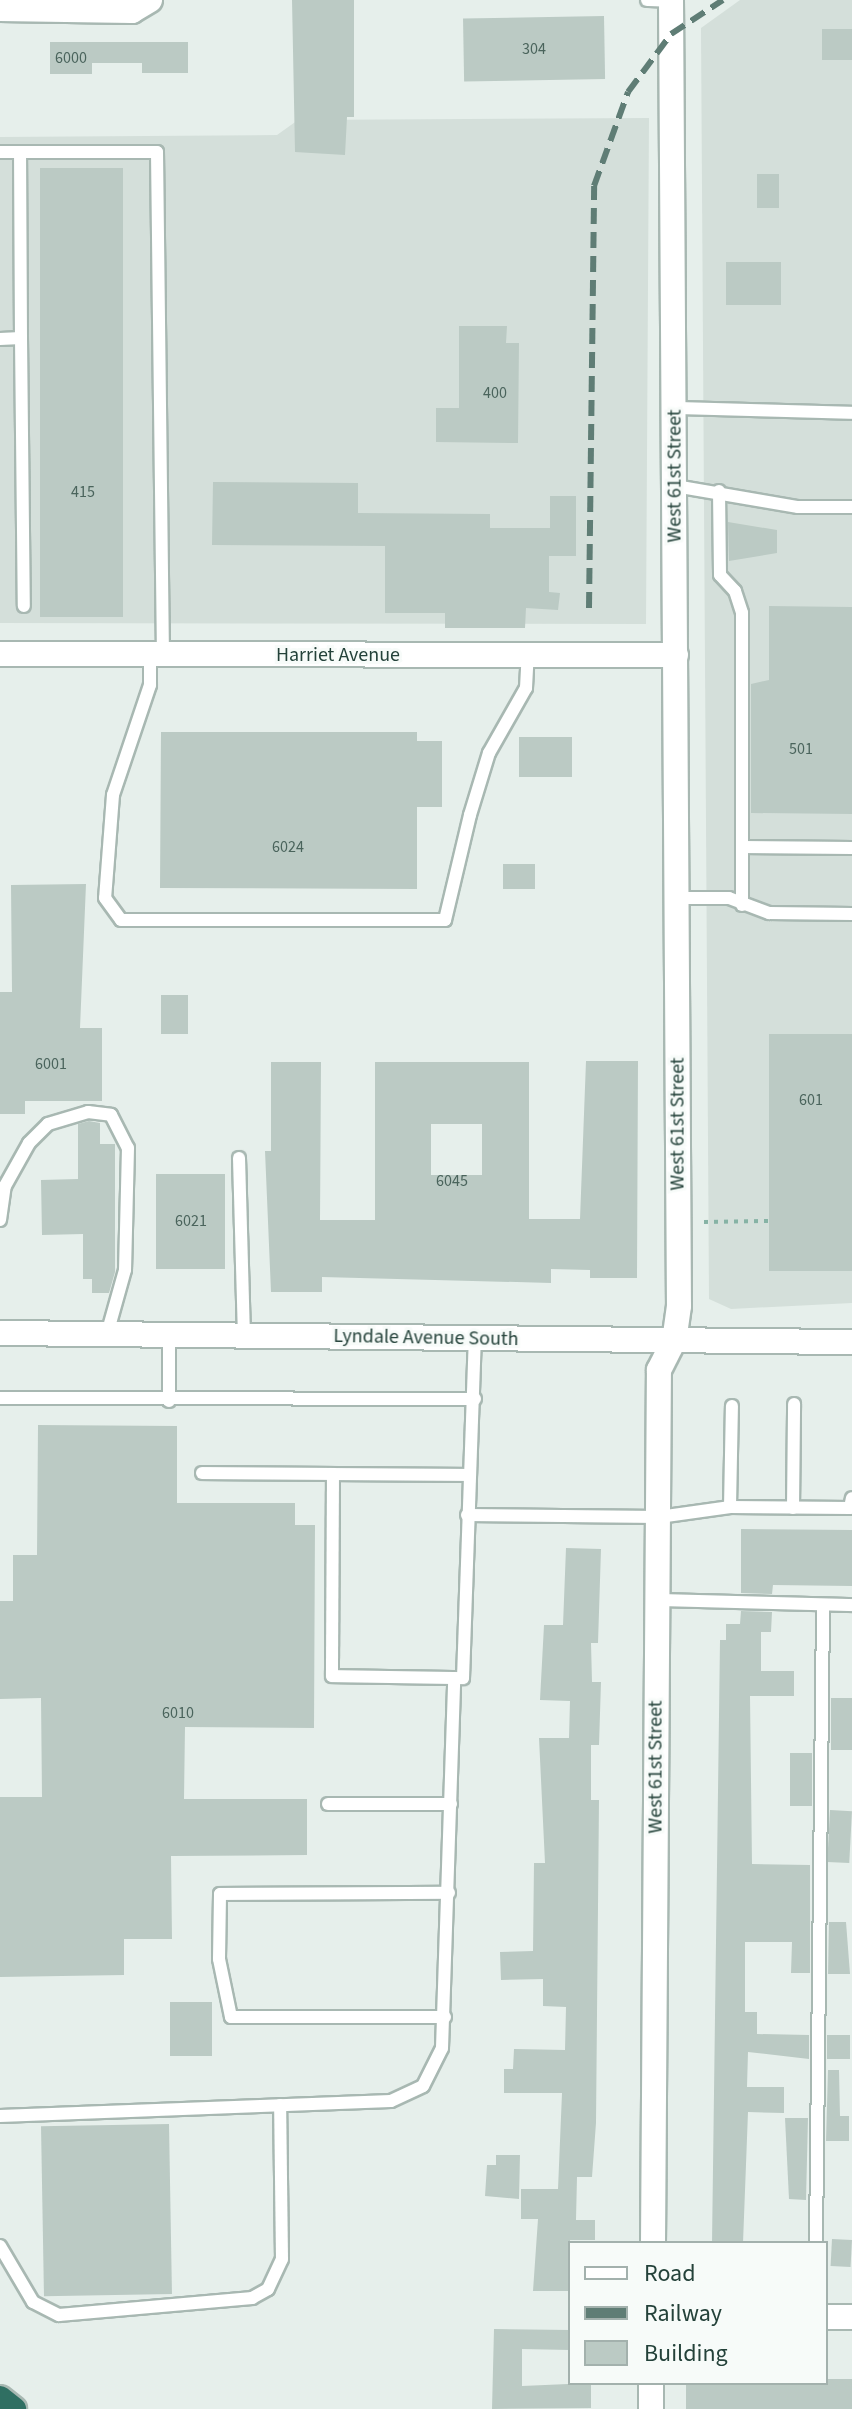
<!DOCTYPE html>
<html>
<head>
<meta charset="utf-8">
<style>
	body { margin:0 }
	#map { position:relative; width:852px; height:2409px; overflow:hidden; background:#e6efeb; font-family:"Source Sans 3",sans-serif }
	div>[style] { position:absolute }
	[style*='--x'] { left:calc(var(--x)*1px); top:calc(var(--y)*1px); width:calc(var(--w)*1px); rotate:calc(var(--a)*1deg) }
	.built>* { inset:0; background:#d4dfda }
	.building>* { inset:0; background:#bbcac4; transform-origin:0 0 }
	.path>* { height:4px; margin-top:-2px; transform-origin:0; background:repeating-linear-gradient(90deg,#86b3a5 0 4px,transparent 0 10px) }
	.roads { filter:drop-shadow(2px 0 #a8b8b2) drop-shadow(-2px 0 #a8b8b2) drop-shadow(0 2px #a8b8b2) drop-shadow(0 -2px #a8b8b2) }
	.service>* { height:12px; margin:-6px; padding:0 6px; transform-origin:6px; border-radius:6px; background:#fff }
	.minor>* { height:24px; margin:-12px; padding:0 12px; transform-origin:12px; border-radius:12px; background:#fff }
	.tertiary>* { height:24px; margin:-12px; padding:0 12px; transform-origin:12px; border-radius:12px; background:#fff }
	.secondary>* { height:24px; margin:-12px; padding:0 12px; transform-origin:12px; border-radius:12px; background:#fff }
	.motorway>* { height:24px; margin:-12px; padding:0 12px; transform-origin:12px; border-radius:12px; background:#2f6f62 }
	.rail>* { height:6px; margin-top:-3px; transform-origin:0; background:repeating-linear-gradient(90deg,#5f7d75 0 16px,transparent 0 24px) }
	span { translate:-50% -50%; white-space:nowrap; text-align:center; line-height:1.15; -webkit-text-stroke:6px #f7fbf9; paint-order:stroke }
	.number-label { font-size:16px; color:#4a645c }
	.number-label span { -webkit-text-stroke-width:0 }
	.street-label { font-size:20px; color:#24423a }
	.legend { position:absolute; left:568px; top:2241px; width:260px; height:144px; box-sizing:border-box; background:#f7fbf9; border:2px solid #a3b1ad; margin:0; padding:10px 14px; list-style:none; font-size:24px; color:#24423a }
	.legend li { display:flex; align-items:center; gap:16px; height:40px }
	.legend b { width:40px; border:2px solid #a3b1ad }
</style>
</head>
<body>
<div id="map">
	<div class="built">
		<i style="clip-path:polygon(740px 0,852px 0,852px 1303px,731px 1309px,709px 1299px,701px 28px)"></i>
		<i style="clip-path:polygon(649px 118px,646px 624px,0 623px,0 137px,277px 135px,298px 120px)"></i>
	</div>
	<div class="building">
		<i style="clip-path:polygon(292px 0,354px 0,354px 117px,347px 117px,345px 155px,295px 152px)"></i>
		<i style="left:604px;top:16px;width:63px;height:141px;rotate:89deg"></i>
		<i style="left:822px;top:29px;width:30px;height:31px"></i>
		<i style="clip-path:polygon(50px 42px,188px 42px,188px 73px,142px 73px,142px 63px,92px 63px,92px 74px,50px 74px)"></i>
		<i style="left:123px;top:168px;width:449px;height:83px;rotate:90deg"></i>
		<i style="left:779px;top:174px;width:34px;height:22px;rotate:90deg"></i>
		<i style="left:781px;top:262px;width:43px;height:55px;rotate:90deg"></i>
		<i style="clip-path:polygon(459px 326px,507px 326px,506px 343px,519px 343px,518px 443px,436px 442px,436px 408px,459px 408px)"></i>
		<i style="clip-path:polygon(213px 482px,358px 483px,358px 513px,490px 514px,490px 528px,550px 528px,550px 496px,576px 496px,576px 556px,549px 556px,549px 592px,560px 593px,558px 610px,526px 608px,525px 628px,445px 628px,445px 613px,385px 613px,385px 546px,212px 545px)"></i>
		<i style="clip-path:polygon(728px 522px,777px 530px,777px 553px,729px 561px)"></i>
		<i style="clip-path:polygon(769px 606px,852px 607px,852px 814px,751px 813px,751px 684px,769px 680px)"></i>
		<i style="clip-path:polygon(161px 732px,417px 732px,417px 741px,442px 741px,442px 807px,417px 807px,417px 889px,160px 888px)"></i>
		<i style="left:519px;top:737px;width:53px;height:40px"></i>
		<i style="left:503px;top:864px;width:32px;height:25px"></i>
		<i style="clip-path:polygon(86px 884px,80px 1028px,102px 1028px,102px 1101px,25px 1101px,25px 1114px,0 1114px,0 992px,12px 992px,11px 885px)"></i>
		<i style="left:161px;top:995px;width:27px;height:39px"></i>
		<i style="left:852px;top:1034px;width:237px;height:83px;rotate:90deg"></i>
		<i style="clip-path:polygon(evenodd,586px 1061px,638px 1061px,637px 1278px,590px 1278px,590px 1270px,551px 1269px,551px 1283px,322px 1277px,322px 1292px,271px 1292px,265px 1151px,271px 1151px,271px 1062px,321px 1062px,320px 1220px,375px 1220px,375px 1062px,529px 1062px,529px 1219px,580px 1219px,586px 1061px,431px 1124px,482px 1124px,482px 1175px,431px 1175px,431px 1124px)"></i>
		<i style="clip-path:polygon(89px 1121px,100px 1123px,100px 1144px,115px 1144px,115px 1272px,109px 1293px,92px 1293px,92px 1279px,83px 1279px,83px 1234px,42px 1235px,41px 1180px,78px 1179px,78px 1124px)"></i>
		<i style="left:156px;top:1174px;width:69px;height:95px"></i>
		<i style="clip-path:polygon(38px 1425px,177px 1426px,177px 1503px,295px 1503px,295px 1525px,315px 1525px,314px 1728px,185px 1727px,184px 1799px,307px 1799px,307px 1855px,171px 1856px,172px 1939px,124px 1939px,124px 1975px,0 1977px,0 1797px,42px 1797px,41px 1698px,0 1699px,0 1601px,13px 1601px,13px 1555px,37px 1555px)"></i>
		<i style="clip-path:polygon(741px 1529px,852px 1530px,852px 1586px,773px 1585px,772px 1594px,741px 1593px)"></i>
		<i style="clip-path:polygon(566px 1548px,601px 1549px,598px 1643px,591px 1643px,592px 1682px,601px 1682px,599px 1745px,591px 1745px,591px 1800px,599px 1800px,596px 2123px,592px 2177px,577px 2177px,576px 2220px,595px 2220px,595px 2240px,570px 2240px,570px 2291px,533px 2291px,538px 2219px,521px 2219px,521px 2189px,558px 2189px,562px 2093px,504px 2093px,504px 2069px,513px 2069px,514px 2049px,565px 2050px,566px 2007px,543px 2006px,543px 1979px,501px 1980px,500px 1952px,533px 1951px,534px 1863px,545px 1863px,539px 1738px,569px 1738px,570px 1701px,540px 1700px,544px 1625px,563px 1625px)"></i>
		<i style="clip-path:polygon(741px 1611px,772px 1612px,771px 1632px,761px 1632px,761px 1671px,794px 1671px,794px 1696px,750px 1696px,752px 1864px,810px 1865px,810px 1973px,791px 1973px,792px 1942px,745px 1942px,745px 2012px,757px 2012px,757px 2034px,809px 2035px,809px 2059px,748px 2052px,747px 2087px,784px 2087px,784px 2113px,748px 2112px,743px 2243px,712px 2243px,720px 1640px,726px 1640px,726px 1624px,740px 1624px)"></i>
		<i style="left:831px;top:1698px;width:21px;height:52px"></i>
		<i style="left:790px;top:1753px;width:22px;height:53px"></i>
		<i style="left:830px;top:1810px;width:22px;height:52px;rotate:3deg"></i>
		<i style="clip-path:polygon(829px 1922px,846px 1922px,850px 1974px,828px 1974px)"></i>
		<i style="left:170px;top:2002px;width:42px;height:54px"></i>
		<i style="left:827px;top:2035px;width:23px;height:24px"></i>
		<i style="clip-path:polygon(828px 2070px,839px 2070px,840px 2116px,849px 2116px,849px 2141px,826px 2141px)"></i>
		<i style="clip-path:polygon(785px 2118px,808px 2118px,806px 2200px,789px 2199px)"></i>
		<i style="left:169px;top:2124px;width:170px;height:128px;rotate:89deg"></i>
		<i style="clip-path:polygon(496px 2155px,520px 2155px,519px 2199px,485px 2196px,487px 2165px,496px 2165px)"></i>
		<i style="left:832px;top:2239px;width:20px;height:27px;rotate:3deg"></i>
		<i style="clip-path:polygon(494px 2329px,570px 2330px,570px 2350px,522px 2349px,522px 2386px,591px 2383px,591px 2408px,492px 2409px)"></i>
		<i style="clip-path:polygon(826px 2379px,852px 2379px,852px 2409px,686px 2409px,686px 2383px)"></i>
	</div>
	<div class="path">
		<i style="--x:704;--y:1222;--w:64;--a:-0.9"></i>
	</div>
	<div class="roads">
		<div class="service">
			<i style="--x:647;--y:0;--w:24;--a:2"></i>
			<i style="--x:0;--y:152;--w:157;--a:0"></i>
			<i style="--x:157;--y:152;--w:502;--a:89.32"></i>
			<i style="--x:21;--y:338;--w:268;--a:89.4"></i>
			<i style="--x:0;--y:339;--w:21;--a:-3"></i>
			<i style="--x:21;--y:338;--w:186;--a:-90.3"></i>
			<i style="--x:675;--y:408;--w:177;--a:1.6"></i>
			<i style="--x:675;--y:486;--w:125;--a:9.7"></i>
			<i style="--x:798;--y:507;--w:54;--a:0"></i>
			<i style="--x:719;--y:491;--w:84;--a:89.3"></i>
			<i style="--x:720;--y:575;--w:22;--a:47"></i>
			<i style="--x:735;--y:591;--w:23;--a:72"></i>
			<i style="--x:742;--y:613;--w:292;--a:90"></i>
			<i style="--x:150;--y:654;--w:31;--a:90"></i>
			<i style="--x:150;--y:685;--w:116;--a:108.6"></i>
			<i style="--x:113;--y:795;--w:103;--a:94.4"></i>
			<i style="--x:105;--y:898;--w:27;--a:54"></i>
			<i style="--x:121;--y:920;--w:324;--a:0"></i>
			<i style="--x:445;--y:920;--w:108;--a:-76.6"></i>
			<i style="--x:470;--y:815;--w:65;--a:-73"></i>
			<i style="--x:489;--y:753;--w:75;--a:-60.4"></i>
			<i style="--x:526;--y:688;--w:33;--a:-87"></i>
			<i style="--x:742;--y:847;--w:110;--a:0.5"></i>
			<i style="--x:677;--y:898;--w:52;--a:0"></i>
			<i style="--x:729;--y:898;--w:43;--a:20.6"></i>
			<i style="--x:769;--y:913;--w:83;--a:0.7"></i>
			<i style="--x:239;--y:1158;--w:178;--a:88.4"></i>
			<i style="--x:0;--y:1220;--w:34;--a:-82"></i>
			<i style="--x:5;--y:1186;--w:49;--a:-60.8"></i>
			<i style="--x:29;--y:1143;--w:27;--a:-45"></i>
			<i style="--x:48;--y:1124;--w:42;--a:-16.7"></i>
			<i style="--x:88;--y:1112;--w:23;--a:7"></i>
			<i style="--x:111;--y:1115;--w:37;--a:63"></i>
			<i style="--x:128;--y:1148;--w:122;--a:91.4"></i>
			<i style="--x:125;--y:1270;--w:66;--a:105.7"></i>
			<i style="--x:169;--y:1335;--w:66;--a:90"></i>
			<i style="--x:0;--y:1398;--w:475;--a:0.1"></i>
			<i style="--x:202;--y:1473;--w:131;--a:0.4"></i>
			<i style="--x:333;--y:1474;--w:202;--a:90.3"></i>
			<i style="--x:332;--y:1676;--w:131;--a:0.9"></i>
			<i style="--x:463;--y:1678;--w:339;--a:-88"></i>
			<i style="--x:333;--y:1474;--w:137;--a:0.4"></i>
			<i style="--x:730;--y:1507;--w:101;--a:-88.9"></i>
			<i style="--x:793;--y:1508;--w:104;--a:-89.4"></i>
			<i style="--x:467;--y:1515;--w:192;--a:0.6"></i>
			<i style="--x:659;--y:1517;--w:72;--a:-8"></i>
			<i style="--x:730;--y:1507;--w:120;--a:0.5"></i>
			<i style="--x:850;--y:1508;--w:10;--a:-79"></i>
			<i style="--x:657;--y:1600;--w:195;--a:1.5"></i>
			<i style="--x:328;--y:1804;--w:123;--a:0"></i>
			<i style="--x:445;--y:2017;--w:214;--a:180"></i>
			<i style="--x:231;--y:2017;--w:59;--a:-101.7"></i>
			<i style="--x:219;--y:1959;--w:65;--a:-89.1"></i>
			<i style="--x:220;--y:1894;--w:229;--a:-0.3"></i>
			<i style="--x:0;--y:2116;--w:391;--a:-2.2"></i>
			<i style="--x:391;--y:2101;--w:35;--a:-25"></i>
			<i style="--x:423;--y:2086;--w:42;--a:-63.4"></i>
			<i style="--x:442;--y:2048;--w:370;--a:-88.1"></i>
			<i style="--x:816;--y:2243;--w:638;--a:-89.37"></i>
			<i style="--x:0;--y:2246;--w:65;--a:59.5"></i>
			<i style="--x:33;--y:2302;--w:29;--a:27"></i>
			<i style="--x:59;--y:2315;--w:194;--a:-5"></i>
			<i style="--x:252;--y:2298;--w:18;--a:-29"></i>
			<i style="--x:268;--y:2289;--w:33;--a:-65"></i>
			<i style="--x:282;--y:2259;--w:154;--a:-90.7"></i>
		</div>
		<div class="minor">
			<i style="--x:0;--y:9;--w:132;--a:0.9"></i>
			<i style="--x:132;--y:11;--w:21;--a:-31"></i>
			<i style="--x:0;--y:654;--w:676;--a:0.08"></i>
			<i style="--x:653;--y:2243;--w:873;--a:-89.61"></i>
			<i style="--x:659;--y:1370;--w:33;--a:-63"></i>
			<i style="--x:826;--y:2317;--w:26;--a:0"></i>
			<i style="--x:651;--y:2409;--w:26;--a:-90"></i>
		</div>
		<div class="tertiary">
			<i style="--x:671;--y:0;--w:1306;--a:89.65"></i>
			<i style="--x:679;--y:1306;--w:35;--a:98"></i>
		</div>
		<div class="secondary">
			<i style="--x:0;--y:1333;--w:852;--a:0.61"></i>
		</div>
		<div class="motorway">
			<i style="--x:0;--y:2398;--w:18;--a:38"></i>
		</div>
	</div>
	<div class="rail">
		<i style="--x:589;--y:608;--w:422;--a:-89.3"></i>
		<i style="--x:594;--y:186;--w:100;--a:-70.1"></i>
		<i style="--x:628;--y:92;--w:72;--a:-53.4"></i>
		<i style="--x:671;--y:34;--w:62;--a:-33.2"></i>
	</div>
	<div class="number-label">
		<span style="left:534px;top:49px">304</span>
		<span style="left:71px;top:58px">6000</span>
		<span style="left:495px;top:393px">400</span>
		<span style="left:83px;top:492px">415</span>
		<span style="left:801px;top:749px">501</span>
		<span style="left:288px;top:847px">6024</span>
		<span style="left:51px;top:1064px">6001</span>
		<span style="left:811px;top:1100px">601</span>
		<span style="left:452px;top:1181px">6045</span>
		<span style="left:191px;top:1221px">6021</span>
		<span style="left:178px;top:1713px">6010</span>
	</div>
	<div class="street-label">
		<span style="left:675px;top:476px;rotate:-90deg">West 61st Street</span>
		<span style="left:338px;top:655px">Harriet Avenue</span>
		<span style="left:678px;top:1124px;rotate:-90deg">West 61st Street</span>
		<span style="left:426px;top:1338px;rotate:1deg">Lyndale Avenue South</span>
		<span style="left:656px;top:1767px;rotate:-90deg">West 61st Street</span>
	</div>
	<ul class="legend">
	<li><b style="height:10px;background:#fff"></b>Road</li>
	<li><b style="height:10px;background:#5f7d75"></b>Railway</li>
	<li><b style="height:22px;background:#bbcac4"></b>Building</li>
	</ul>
</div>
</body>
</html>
